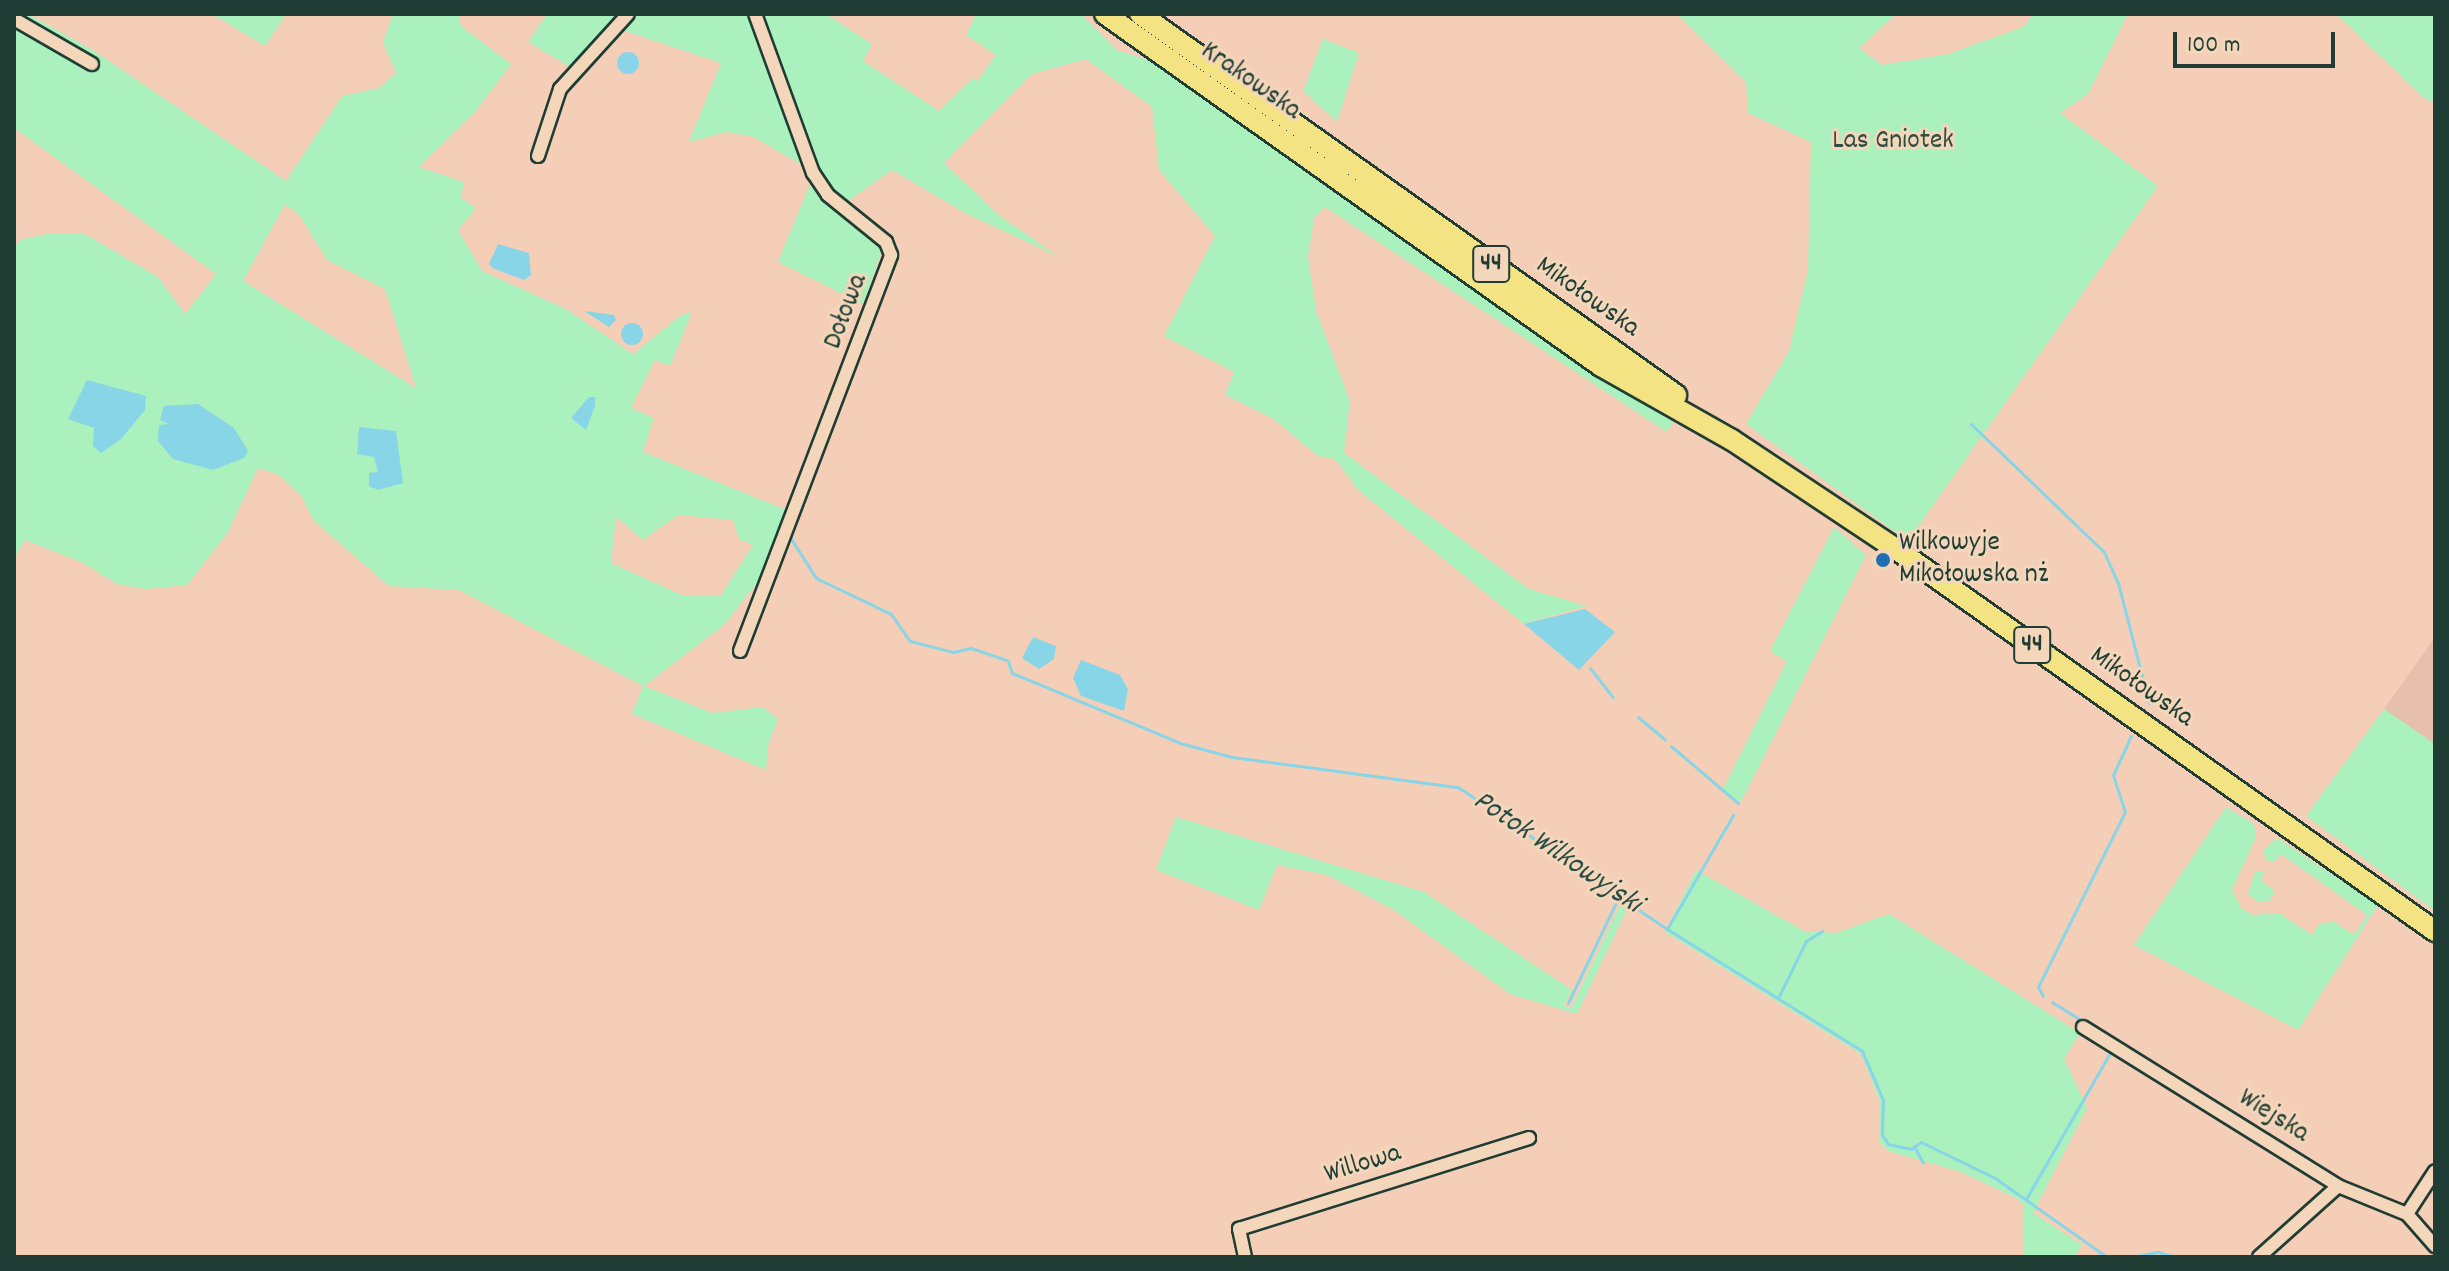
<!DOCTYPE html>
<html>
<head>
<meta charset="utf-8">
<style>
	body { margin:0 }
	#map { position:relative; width:2449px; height:1271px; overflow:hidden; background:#f5ceb7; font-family:Dekko,sans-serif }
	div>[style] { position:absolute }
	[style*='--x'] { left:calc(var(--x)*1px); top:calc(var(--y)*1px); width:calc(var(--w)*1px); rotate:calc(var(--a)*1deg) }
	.built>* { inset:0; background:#e7c0ad }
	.green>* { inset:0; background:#aaf1bd }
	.water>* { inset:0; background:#88d5e8 }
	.round { border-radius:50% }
	.stream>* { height:3px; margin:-1.5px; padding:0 1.5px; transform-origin:1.5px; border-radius:1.5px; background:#88d5e8 }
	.roads { filter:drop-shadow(2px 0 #1f3d34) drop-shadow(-2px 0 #1f3d34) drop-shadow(0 2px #1f3d34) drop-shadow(0 -2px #1f3d34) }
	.street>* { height:12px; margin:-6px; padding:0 6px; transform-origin:6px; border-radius:6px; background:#f4d6ba }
	.primary>* { height:20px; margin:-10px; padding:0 10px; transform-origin:10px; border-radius:10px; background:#f4e382 }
	.dots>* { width:22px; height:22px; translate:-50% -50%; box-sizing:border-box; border:4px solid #f4d6ba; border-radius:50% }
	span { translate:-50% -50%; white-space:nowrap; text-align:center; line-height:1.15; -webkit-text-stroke:6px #f4d6ba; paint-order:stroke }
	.shield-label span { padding:2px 6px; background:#f4d6ba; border:2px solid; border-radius:6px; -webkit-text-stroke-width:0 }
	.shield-label { font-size:26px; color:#1f3d34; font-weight:700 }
	.street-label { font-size:28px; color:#1f3d34 }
	.park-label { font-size:28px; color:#2d4f42 }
	.poi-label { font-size:28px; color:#1f3d34 }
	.left { translate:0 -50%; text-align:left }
	.water-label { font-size:30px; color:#2a4c46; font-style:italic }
	.frame { position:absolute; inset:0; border:16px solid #1f3d34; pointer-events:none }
	.scale { position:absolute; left:2173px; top:32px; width:162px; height:36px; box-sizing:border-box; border:4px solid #1f3d34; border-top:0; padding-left:10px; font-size:24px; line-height:28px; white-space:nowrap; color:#1f3d34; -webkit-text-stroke:6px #f4d6ba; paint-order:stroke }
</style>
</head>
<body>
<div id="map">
	<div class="built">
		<i style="clip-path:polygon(2435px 637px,2435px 746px,2384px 709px)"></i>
	</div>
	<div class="green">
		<i style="clip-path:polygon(evenodd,28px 14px,94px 51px,286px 181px,342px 96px,379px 88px,396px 73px,383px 42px,393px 14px,458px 14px,461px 26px,511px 64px,475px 112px,419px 167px,464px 182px,461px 198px,476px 208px,458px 230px,482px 271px,566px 309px,633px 354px,681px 315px,692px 312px,670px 366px,655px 360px,631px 408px,654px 418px,643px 452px,789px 511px,768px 552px,777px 557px,724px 625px,644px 686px,713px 713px,762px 707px,778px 719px,768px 745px,766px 770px,632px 714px,643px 686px,459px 590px,389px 586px,313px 520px,302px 497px,279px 475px,258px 468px,228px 532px,187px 585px,145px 589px,117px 584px,81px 562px,25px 540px,14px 559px,14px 247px,22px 239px,47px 234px,83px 233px,158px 277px,185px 314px,216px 274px,14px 128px,14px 17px,28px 14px,285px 204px,300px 216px,327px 260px,385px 289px,416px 388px,243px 281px,285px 204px,28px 14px,678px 515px,733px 520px,739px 539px,753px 545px,721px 595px,684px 596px,611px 563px,616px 517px,643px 540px,678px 515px)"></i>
		<i style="clip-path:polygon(212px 14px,286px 14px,265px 46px)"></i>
		<i style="clip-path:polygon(547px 14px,826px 14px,872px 44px,863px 61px,939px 111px,973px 78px,977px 81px,996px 55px,966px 35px,976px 14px,1081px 14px,1117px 50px,1153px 62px,1554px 345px,1673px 422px,1667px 432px,1325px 207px,1314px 218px,1308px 257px,1316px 311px,1350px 401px,1344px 453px,1529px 589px,1586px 606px,1524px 624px,1358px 490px,1335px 459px,1318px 456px,1272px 418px,1225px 395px,1234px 372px,1164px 336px,1215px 236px,1159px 170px,1152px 107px,1086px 59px,1032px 74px,944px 163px,1001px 217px,1059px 257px,965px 213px,892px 170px,848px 201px,824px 180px,810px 151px,804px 166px,754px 137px,726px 132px,689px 142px,721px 63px,622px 30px,580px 73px,528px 42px)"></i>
		<i style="clip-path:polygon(1677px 14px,1896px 14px,1859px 48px,1882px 65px,1948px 54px,2023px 27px,2034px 14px,2128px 14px,2088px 94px,2060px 113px,2158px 186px,1908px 541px,1746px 424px,1789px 351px,1808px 270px,1811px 142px,1748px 113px,1746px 82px)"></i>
		<i style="clip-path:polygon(2336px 14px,2435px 14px,2435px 103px,2425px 99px)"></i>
		<i style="clip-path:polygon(1323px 39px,1359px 53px,1337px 122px,1303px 91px)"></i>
		<i style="clip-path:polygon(810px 184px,882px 250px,863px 304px,778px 262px)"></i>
		<i style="clip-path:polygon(1834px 527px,1866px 555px,1741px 802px,1722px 791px,1787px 661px,1770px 651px)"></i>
		<i style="clip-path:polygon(2384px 709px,2435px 744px,2435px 911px,2306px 816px)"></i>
		<i style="clip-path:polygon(2226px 807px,2254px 824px,2256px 837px,2232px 890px,2241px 908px,2253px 915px,2279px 913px,2312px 935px,2320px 923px,2334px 922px,2354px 935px,2367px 915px,2281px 854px,2275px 861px,2267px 861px,2263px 851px,2277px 838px,2378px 905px,2298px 1030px,2134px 945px)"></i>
		<i style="clip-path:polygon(1176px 817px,1424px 892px,1572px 990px,1564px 1005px,1571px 1009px,1620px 905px,1627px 909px,1577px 1014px,1510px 994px,1394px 910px,1327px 875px,1277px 865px,1259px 910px,1156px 870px)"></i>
		<i style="clip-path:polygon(1696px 870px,1804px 931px,1836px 933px,1889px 914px,2080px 1033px,2064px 1059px,2087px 1108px,2033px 1213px,2082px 1245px,2075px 1257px,2023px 1257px,2024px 1205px,2016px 1198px,1961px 1172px,1888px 1151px,1879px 1142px,1879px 1099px,1861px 1054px,1665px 932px)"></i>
		<i style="clip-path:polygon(2255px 872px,2265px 872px,2261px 880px,2275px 892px,2269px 901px,2257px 902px,2248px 894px)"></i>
	</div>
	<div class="water">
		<i class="round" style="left:617px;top:52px;width:22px;height:22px"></i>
		<i style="clip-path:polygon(498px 244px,529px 253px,531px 275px,524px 280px,492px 268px,489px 264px)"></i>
		<i style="clip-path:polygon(584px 311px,614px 315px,616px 320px,609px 327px)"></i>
		<i class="round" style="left:621px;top:323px;width:22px;height:22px"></i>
		<i style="clip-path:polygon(87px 380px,146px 396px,145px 410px,121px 439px,101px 453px,93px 446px,94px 428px,68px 419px)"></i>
		<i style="clip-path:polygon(589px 397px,595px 397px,595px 406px,586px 430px,571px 418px)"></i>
		<i style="clip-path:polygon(198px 404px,234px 428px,248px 451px,244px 458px,213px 470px,173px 459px,158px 441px,159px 425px,169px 424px,160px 420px,164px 406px)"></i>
		<i style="clip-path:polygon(359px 427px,396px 431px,403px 483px,378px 490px,369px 486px,369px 473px,378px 472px,374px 457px,357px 454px)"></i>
		<i style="clip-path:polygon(1585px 609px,1615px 632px,1579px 670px,1524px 624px)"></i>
		<i style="clip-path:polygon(1033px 637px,1056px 646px,1054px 659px,1039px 669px,1022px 658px)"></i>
		<i style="clip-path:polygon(1081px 660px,1120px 675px,1128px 689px,1124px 711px,1081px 696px,1073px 678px)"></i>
	</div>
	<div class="stream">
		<i style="--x:1971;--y:424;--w:185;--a:43.9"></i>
		<i style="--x:2104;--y:552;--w:34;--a:66"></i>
		<i style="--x:2118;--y:583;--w:124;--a:75.5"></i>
		<i style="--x:788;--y:534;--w:52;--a:57.5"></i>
		<i style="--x:816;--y:578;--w:83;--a:25.6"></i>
		<i style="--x:891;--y:614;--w:33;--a:55"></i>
		<i style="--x:910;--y:641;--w:44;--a:14.3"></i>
		<i style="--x:953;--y:652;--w:18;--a:-13"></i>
		<i style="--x:971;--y:648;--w:39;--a:19"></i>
		<i style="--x:1008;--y:661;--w:13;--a:72"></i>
		<i style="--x:1012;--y:673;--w:182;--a:22.6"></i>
		<i style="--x:1180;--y:743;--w:54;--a:15.1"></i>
		<i style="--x:1232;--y:757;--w:228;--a:7.6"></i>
		<i style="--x:1458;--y:787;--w:253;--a:34.2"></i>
		<i style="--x:1667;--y:929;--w:230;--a:32"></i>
		<i style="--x:1862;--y:1051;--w:53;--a:66.8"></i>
		<i style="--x:1883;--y:1100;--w:35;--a:92"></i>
		<i style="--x:1882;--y:1135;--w:11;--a:56"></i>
		<i style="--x:1888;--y:1144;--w:24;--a:12"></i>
		<i style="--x:1911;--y:1149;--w:12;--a:-35"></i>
		<i style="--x:1921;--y:1142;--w:82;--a:25.9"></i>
		<i style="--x:1995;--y:1178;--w:137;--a:35.2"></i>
		<i style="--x:1590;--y:668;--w:37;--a:52"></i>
		<i style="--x:1638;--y:717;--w:35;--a:40"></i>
		<i style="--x:1671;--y:746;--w:88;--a:40.4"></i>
		<i style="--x:1667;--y:929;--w:132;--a:-59.9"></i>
		<i style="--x:2043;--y:996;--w:10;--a:-119"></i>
		<i style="--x:2038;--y:987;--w:195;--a:-63.6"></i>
		<i style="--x:2125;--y:812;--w:39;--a:-108"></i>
		<i style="--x:2113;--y:775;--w:43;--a:-65.2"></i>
		<i style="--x:1778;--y:998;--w:64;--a:-63.8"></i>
		<i style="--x:1806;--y:941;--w:19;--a:-32"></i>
		<i style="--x:2052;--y:1002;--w:40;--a:32"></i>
		<i style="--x:1568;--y:1003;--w:116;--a:-64.5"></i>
		<i style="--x:1914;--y:1146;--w:19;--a:62"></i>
		<i style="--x:2026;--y:1199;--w:171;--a:-60.1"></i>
		<i style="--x:2132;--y:1257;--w:26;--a:-11"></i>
		<i style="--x:2158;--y:1252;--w:18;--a:16"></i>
	</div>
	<div class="roads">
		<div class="street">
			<i style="--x:14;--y:19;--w:90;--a:30"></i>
			<i style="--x:538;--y:156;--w:71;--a:-71.8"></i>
			<i style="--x:560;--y:89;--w:101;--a:-47.8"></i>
			<i style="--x:740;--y:651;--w:424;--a:-69.1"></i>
			<i style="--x:891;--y:255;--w:14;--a:-111"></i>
			<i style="--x:886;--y:242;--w:75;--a:-141"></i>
			<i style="--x:828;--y:195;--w:27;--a:-124"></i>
			<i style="--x:813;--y:173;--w:169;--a:-110"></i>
			<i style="--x:2083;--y:1027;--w:301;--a:31.9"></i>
			<i style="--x:2338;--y:1186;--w:74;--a:22.1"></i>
			<i style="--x:2407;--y:1214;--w:43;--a:48.8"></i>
			<i style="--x:2407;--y:1214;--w:51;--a:-56.9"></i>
			<i style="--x:1245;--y:1257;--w:29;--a:-102"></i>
			<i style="--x:1239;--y:1229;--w:304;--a:-17.4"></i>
			<i style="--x:2259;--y:1257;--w:106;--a:-41.9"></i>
		</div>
		<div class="primary">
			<i style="--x:1105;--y:14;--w:608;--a:35.36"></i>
			<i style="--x:1601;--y:366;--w:150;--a:29.5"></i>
			<i style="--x:1732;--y:440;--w:197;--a:33.6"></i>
			<i style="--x:1896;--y:549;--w:661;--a:35.33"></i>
			<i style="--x:1140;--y:14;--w:658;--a:35.41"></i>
		</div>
	</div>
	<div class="dots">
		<i style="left:1883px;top:560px;background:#1f6fb2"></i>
	</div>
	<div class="shield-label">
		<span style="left:1491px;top:264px">44</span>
		<span style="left:2032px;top:645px">44</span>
	</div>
	<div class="street-label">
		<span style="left:1250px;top:82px;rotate:35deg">Krakowska</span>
		<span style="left:1587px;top:298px;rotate:35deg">Mikołowska</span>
		<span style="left:847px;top:312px;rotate:-69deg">Dołowa</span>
		<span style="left:2141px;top:688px;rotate:35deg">Mikołowska</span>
		<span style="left:2273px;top:1117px;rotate:32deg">Wiejska</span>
		<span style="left:1363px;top:1165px;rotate:-17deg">Willowa</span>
	</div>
	<div class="park-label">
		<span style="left:1893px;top:142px">Las Gniotek</span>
	</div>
	<div class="poi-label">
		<span class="left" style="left:1899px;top:560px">Wilkowyje<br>Mikołowska nż</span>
	</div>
	<div class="water-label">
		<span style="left:1556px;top:854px;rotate:34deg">Potok Wilkowyjski</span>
	</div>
	<div class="frame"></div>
	<div class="scale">100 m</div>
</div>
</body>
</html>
